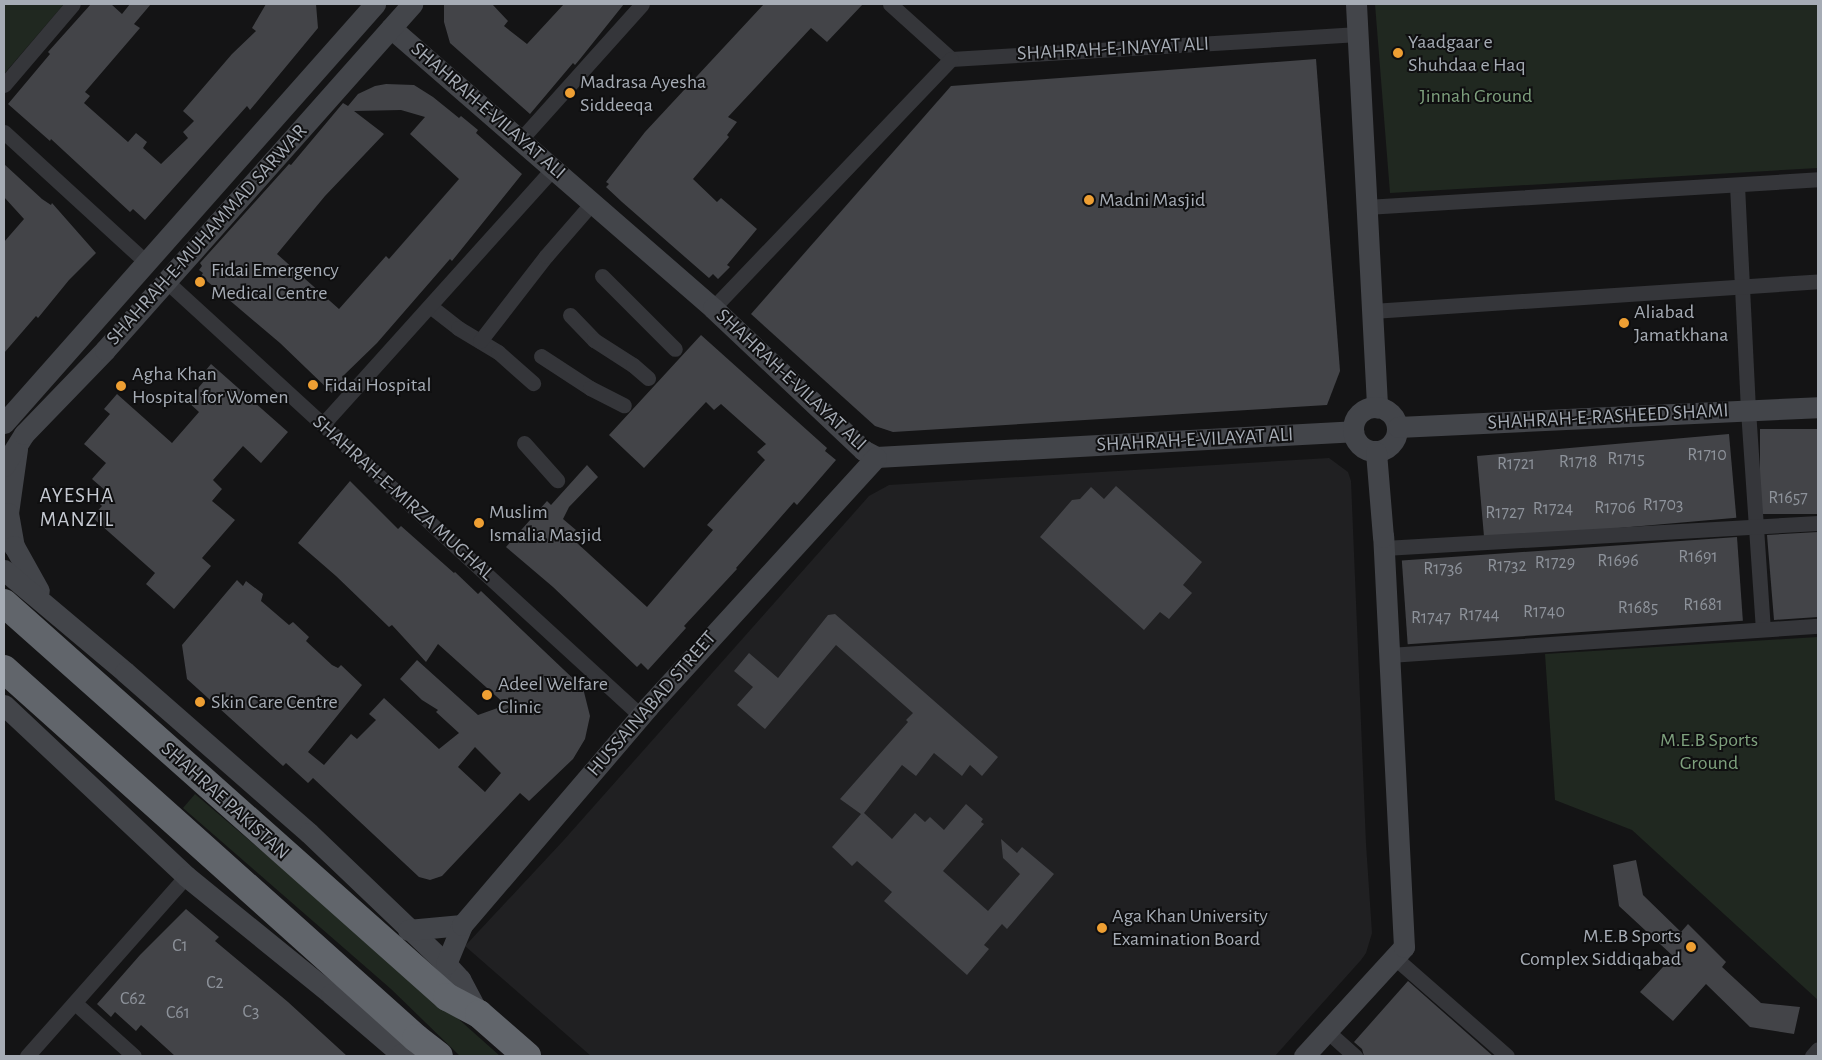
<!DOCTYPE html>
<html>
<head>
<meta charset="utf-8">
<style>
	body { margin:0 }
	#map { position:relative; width:1822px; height:1060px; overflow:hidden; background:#141415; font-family:"Alegreya Sans",sans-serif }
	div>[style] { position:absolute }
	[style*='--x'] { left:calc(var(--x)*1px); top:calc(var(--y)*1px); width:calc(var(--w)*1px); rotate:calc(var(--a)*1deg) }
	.built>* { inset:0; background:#202022 }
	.green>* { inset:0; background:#202820 }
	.building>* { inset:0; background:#434448; transform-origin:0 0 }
	.street>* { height:15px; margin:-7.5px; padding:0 7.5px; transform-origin:7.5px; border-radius:7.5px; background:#35363a }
	.secondary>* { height:21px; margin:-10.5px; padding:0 10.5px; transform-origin:10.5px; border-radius:10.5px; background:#43454a }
	.secondary>.ring { margin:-10.5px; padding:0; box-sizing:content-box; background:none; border:21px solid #43454a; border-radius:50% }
	.highway>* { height:28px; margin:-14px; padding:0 14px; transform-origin:14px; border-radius:14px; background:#61656b }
	.dots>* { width:14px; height:14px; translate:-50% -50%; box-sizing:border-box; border:2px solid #0f0f10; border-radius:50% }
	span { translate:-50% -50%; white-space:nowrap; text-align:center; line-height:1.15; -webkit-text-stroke:4px #0f0f10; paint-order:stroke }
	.number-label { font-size:18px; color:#8d929a }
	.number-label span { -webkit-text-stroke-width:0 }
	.poi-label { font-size:20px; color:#a6acb5 }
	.left { translate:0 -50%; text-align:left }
	.right { translate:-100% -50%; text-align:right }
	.street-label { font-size:20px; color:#a6acb5 }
	.park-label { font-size:20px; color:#7ea07d }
	.neighbourhood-label { font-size:21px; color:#c6cad2; letter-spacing:1px }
	.frame { position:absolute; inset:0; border:5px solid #a6acb5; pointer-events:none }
</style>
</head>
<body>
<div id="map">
	<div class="built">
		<i style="clip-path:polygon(1329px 458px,1348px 472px,1351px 481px,1366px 844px,1372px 933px,1366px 953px,1361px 960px,1275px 1056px,591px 1056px,465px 946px,563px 841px,869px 496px,889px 485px)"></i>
	</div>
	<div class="green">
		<i style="clip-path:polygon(4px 4px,64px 4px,4px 74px)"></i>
		<i style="clip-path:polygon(1375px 4px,1818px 4px,1818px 168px,1390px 193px)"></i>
		<i style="clip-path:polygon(1818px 637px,1818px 1000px,1632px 830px,1555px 800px,1545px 654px)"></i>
		<i style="clip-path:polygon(195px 794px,436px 999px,500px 1056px,460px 1056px,391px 989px,183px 808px)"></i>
	</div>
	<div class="building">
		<i style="clip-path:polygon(91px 4px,111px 4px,122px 14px,130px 4px,151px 4px,134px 24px,140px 28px,85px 92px,90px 96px,84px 103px,128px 142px,136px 133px,147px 142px,143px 148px,161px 164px,188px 138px,183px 132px,194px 121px,183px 111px,232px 54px,256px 31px,252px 28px,266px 4px,316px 4px,318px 28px,250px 110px,247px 106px,145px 220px,133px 209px,130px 212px,51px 139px,50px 141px,8px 104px,50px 54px,48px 52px)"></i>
		<i style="clip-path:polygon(444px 4px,492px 4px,508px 21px,504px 26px,527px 44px,564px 4px,624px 4px,580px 59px,575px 65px,573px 63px,530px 114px,450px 43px,444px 22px)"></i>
		<i style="clip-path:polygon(764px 4px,863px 4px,827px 42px,811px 28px,728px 117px,737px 122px,727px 135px,729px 137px,693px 179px,717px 202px,721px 198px,757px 229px,727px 265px,730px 267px,718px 279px,713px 274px,709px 278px,622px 202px,606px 187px,609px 184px,606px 182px,645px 132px)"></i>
		<i style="clip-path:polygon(1316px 59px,1340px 371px,1327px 405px,893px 432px,875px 426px,751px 314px,951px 86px)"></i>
		<i style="clip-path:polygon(evenodd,386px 84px,414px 85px,433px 97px,459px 118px,461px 116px,478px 130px,476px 133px,522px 174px,452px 261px,450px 259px,377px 343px,342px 377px,344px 379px,332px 393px,280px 343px,201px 276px,203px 273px,199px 270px,202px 266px,200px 263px,289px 164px,291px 165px,343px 103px,348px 106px,358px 94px,375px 86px,386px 84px,401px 110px,425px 117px,410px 134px,459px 179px,389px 259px,386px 256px,339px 309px,277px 254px,325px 196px,384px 134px,354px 111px,401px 110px)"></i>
		<i style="clip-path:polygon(4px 164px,42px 199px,51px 205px,52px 203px,96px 253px,69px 280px,38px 318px,36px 316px,4px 353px,4px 242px,24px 219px,4px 197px)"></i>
		<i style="clip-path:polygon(701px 335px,827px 448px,825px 451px,836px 460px,797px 505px,794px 502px,736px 568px,737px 569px,684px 626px,686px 628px,648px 670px,641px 663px,637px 667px,553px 587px,506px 547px,547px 501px,551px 505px,587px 465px,598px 477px,569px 507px,563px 519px,583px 536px,577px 543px,647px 607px,713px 530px,707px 525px,765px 460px,757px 452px,766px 444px,721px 404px,714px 410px,706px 402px,644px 468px,609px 435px)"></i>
		<i style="clip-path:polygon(211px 364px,288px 432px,261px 463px,243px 446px,213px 480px,222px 489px,212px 501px,235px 520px,202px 558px,211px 566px,174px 609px,146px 584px,155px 573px,92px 517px,102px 506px,98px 502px,107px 492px,92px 479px,106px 463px,84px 444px,110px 414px,104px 409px,117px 394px,172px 443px,199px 412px,187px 401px,205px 380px,201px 376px)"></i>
		<i style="left:1818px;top:429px;width:85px;height:58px;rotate:90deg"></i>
		<i style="left:1729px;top:434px;width:84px;height:253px;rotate:85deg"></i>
		<i style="clip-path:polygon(evenodd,350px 481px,398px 529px,401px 526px,454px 573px,455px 572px,478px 594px,481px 591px,583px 688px,590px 716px,585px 739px,573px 759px,529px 801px,520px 793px,442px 876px,430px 880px,419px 877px,313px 778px,308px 783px,286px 763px,283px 766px,187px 679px,182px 645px,237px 580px,243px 586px,246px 581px,263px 594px,261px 601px,289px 625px,293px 622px,309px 637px,306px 641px,332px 665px,338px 668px,341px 665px,362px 685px,308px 752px,324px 765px,351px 734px,357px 739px,376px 720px,369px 714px,384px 698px,439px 749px,459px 733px,436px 712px,438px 710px,422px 700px,400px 679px,417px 660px,478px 715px,506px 705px,438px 644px,426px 662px,392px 625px,389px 627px,336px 576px,298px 543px,350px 481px,475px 747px,501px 773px,485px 792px,458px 767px,475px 747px)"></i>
		<i style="clip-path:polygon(1116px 486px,1202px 562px,1183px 585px,1192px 593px,1169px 619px,1160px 612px,1144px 630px,1040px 537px,1072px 500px,1080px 499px,1091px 487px,1104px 499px)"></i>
		<i style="clip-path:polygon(1818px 532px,1818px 617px,1774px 620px,1767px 535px)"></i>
		<i style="left:1737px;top:537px;width:84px;height:336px;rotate:86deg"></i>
		<i style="clip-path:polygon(835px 614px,998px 757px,982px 776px,970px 765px,962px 776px,934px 753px,916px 776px,902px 765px,864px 813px,892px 839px,915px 813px,925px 822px,930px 817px,944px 830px,966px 804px,983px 819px,981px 822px,984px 824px,943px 871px,988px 911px,1020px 874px,1003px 858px,1001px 839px,1017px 853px,1022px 847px,1054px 874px,1007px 929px,1002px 924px,984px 945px,989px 949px,967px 975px,884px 901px,892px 892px,857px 861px,852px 866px,832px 847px,861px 814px,840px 799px,908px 722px,906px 720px,913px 713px,836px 645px,765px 729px,737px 705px,753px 687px,734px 671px,749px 653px,778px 678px,828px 615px)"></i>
		<i style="clip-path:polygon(1636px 860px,1643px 895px,1681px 932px,1688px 924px,1726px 962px,1722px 967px,1761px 1003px,1800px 1007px,1794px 1034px,1750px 1027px,1706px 984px,1673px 1021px,1640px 992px,1673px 956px,1619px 906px,1613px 865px)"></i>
		<i style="clip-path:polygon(186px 909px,219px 937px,215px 941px,288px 1002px,347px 1056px,175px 1056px,141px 1025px,136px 1031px,115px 1012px,111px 1017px,97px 1004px,140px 955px)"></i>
		<i style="clip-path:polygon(1408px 981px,1493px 1056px,1364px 1056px,1362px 1049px,1354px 1042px)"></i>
	</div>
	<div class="street">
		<i style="--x:890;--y:4;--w:82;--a:42"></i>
		<i style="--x:951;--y:59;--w:408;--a:-3.5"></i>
		<i style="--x:4;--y:85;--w:106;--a:-49.6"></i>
		<i style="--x:4;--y:132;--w:194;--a:42.5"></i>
		<i style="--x:521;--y:139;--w:181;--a:-48.1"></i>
		<i style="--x:1737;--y:185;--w:225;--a:87.2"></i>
		<i style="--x:1748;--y:410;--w:219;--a:86.1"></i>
		<i style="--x:1366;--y:207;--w:453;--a:-3.5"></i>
		<i style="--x:602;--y:276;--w:103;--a:45"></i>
		<i style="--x:166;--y:281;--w:643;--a:42.48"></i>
		<i style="--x:430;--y:306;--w:36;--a:38"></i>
		<i style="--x:458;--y:328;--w:47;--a:31"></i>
		<i style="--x:498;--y:352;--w:47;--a:41.5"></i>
		<i style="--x:713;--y:308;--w:344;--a:-46.3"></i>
		<i style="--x:1372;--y:311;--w:447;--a:-3.8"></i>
		<i style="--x:570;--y:315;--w:35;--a:46"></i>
		<i style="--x:594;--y:340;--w:46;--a:32.7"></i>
		<i style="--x:633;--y:365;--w:20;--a:41"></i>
		<i style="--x:480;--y:341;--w:108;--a:-52.2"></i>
		<i style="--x:546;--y:256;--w:72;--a:-49"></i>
		<i style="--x:541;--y:356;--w:59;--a:33.1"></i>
		<i style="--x:590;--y:388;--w:38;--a:27"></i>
		<i style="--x:323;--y:424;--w:346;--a:-48"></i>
		<i style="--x:524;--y:443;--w:50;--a:48.3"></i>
		<i style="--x:1384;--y:548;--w:435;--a:-3.3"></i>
		<i style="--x:1389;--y:655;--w:430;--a:-3.9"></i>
		<i style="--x:1394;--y:957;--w:150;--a:41.2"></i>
		<i style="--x:75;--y:1003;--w:79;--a:41.9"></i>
		<i style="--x:1327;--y:1031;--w:38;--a:42"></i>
		<i style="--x:27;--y:1056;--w:240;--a:-48.5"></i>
		<i style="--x:1812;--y:1056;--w:9;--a:-49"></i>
	</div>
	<div class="secondary">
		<i style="--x:1356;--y:4;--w:404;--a:87"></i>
		<i style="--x:391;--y:28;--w:427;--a:41"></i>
		<i style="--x:713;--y:308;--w:207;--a:43.4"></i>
		<i style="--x:863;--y:450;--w:15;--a:28"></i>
		<i style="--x:876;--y:457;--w:478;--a:-3.1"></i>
		<i class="ring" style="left:1353px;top:407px;width:23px;height:23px"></i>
		<i style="--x:4;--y:423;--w:560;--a:-48.48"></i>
		<i style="--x:1398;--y:427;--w:420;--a:-2.7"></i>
		<i style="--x:17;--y:449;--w:65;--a:98"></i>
		<i style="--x:8;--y:513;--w:34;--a:80"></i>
		<i style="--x:14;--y:546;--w:51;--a:60.9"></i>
		<i style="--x:4;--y:466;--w:38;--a:-58"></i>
		<i style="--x:24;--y:434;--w:117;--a:-46"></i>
		<i style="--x:105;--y:350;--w:463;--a:-48.4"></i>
		<i style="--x:4;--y:570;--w:158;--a:40.1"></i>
		<i style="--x:125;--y:672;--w:244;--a:41.2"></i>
		<i style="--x:309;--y:833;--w:190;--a:43.7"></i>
		<i style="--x:446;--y:964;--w:21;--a:47"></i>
		<i style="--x:460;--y:979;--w:40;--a:62"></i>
		<i style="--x:4;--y:705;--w:250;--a:43.2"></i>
		<i style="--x:186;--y:876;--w:187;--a:39.1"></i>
		<i style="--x:331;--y:994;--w:92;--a:40.6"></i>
		<i style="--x:401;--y:1054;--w:8;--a:14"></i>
		<i style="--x:408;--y:930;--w:54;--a:-5.3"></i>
		<i style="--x:446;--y:964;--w:42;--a:-67.7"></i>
		<i style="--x:462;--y:925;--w:287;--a:-49.5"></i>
		<i style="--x:648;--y:707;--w:338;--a:-47.6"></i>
		<i style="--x:1304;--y:1056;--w:148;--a:-47.5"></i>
		<i style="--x:1404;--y:947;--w:411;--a:-92.9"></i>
		<i style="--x:1383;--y:537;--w:85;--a:-94.7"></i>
	</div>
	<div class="highway">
		<i style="--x:4;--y:603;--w:593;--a:41.65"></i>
		<i style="--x:447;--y:997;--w:36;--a:28"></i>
		<i style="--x:479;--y:1014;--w:64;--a:41.2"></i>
		<i style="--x:4;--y:669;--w:553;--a:41.85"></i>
		<i style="--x:416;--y:1038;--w:29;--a:38"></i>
	</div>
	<div class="dots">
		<i style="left:1398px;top:53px;background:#ee9f33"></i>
		<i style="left:570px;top:93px;background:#ee9f33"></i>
		<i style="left:1089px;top:200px;background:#ee9f33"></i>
		<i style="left:200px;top:282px;background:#ee9f33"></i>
		<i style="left:1624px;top:323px;background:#ee9f33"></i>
		<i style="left:313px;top:385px;background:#ee9f33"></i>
		<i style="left:121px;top:386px;background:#ee9f33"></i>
		<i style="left:479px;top:523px;background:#ee9f33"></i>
		<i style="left:487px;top:695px;background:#ee9f33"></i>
		<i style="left:200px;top:702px;background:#ee9f33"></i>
		<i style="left:1102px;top:928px;background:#ee9f33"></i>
		<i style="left:1691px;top:947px;background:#ee9f33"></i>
	</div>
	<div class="number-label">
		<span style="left:1707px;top:455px">R1710</span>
		<span style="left:1626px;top:459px">R1715</span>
		<span style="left:1578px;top:462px">R1718</span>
		<span style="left:1516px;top:464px">R1721</span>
		<span style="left:1788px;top:498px">R1657</span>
		<span style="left:1663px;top:505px">R1703</span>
		<span style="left:1615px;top:508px">R1706</span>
		<span style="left:1553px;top:509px">R1724</span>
		<span style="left:1505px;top:513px">R1727</span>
		<span style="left:1698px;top:557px">R1691</span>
		<span style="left:1618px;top:561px">R1696</span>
		<span style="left:1555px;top:563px">R1729</span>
		<span style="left:1507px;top:566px">R1732</span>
		<span style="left:1443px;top:569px">R1736</span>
		<span style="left:1703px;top:605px">R1681</span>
		<span style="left:1638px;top:608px">R1685</span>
		<span style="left:1544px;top:612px">R1740</span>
		<span style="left:1479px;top:615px">R1744</span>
		<span style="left:1431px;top:618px">R1747</span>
		<span style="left:180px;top:946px">C1</span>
		<span style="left:215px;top:983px">C2</span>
		<span style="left:133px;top:999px">C62</span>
		<span style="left:251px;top:1012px">C3</span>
		<span style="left:178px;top:1013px">C61</span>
	</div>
	<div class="poi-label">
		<span class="left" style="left:1408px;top:54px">Yaadgaar e<br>Shuhdaa e Haq</span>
		<span class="left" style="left:580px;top:94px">Madrasa Ayesha<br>Siddeeqa</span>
		<span class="left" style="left:1099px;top:200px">Madni Masjid</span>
		<span class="left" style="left:211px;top:282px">Fidai Emergency<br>Medical Centre</span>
		<span class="left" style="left:1634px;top:324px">Aliabad<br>Jamatkhana</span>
		<span class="left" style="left:132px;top:386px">Agha Khan<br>Hospital for Women</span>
		<span class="left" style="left:324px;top:385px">Fidai Hospital</span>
		<span class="left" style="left:489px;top:524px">Muslim<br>Ismalia Masjid</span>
		<span class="left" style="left:498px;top:696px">Adeel Welfare<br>Clinic</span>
		<span class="left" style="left:211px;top:702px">Skin Care Centre</span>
		<span class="left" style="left:1112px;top:928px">Aga Khan University<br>Examination Board</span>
		<span class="right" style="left:1681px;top:948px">M.E.B Sports<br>Complex Siddiqabad</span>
	</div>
	<div class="street-label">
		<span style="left:1113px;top:49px;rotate:-3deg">SHAHRAH-E-INAYAT ALI</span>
		<span style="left:488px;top:111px;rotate:41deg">SHAHRAH-E-VILAYAT ALI</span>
		<span style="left:207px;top:235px;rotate:-48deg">SHAHRAH-E-MUHAMMAD SARWAR</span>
		<span style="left:791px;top:380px;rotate:43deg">SHAHRAH-E-VILAYAT ALI</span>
		<span style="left:1608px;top:417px;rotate:-3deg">SHAHRAH-E-RASHEED SHAMI</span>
		<span style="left:1195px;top:440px;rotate:-3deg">SHAHRAH-E-VILAYAT ALI</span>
		<span style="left:403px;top:498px;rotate:42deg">SHAHRAH-E-MIRZA MUGHAL</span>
		<span style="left:652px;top:704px;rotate:-49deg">HUSSAINABAD STREET</span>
		<span style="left:225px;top:801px;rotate:42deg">SHAHRAE PAKISTAN</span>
	</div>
	<div class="park-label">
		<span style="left:1476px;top:96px">Jinnah Ground</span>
		<span style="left:1709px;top:752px">M.E.B Sports<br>Ground</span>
	</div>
	<div class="neighbourhood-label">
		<span style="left:77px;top:508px">AYESHA<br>MANZIL</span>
	</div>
	<div class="frame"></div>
</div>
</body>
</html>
